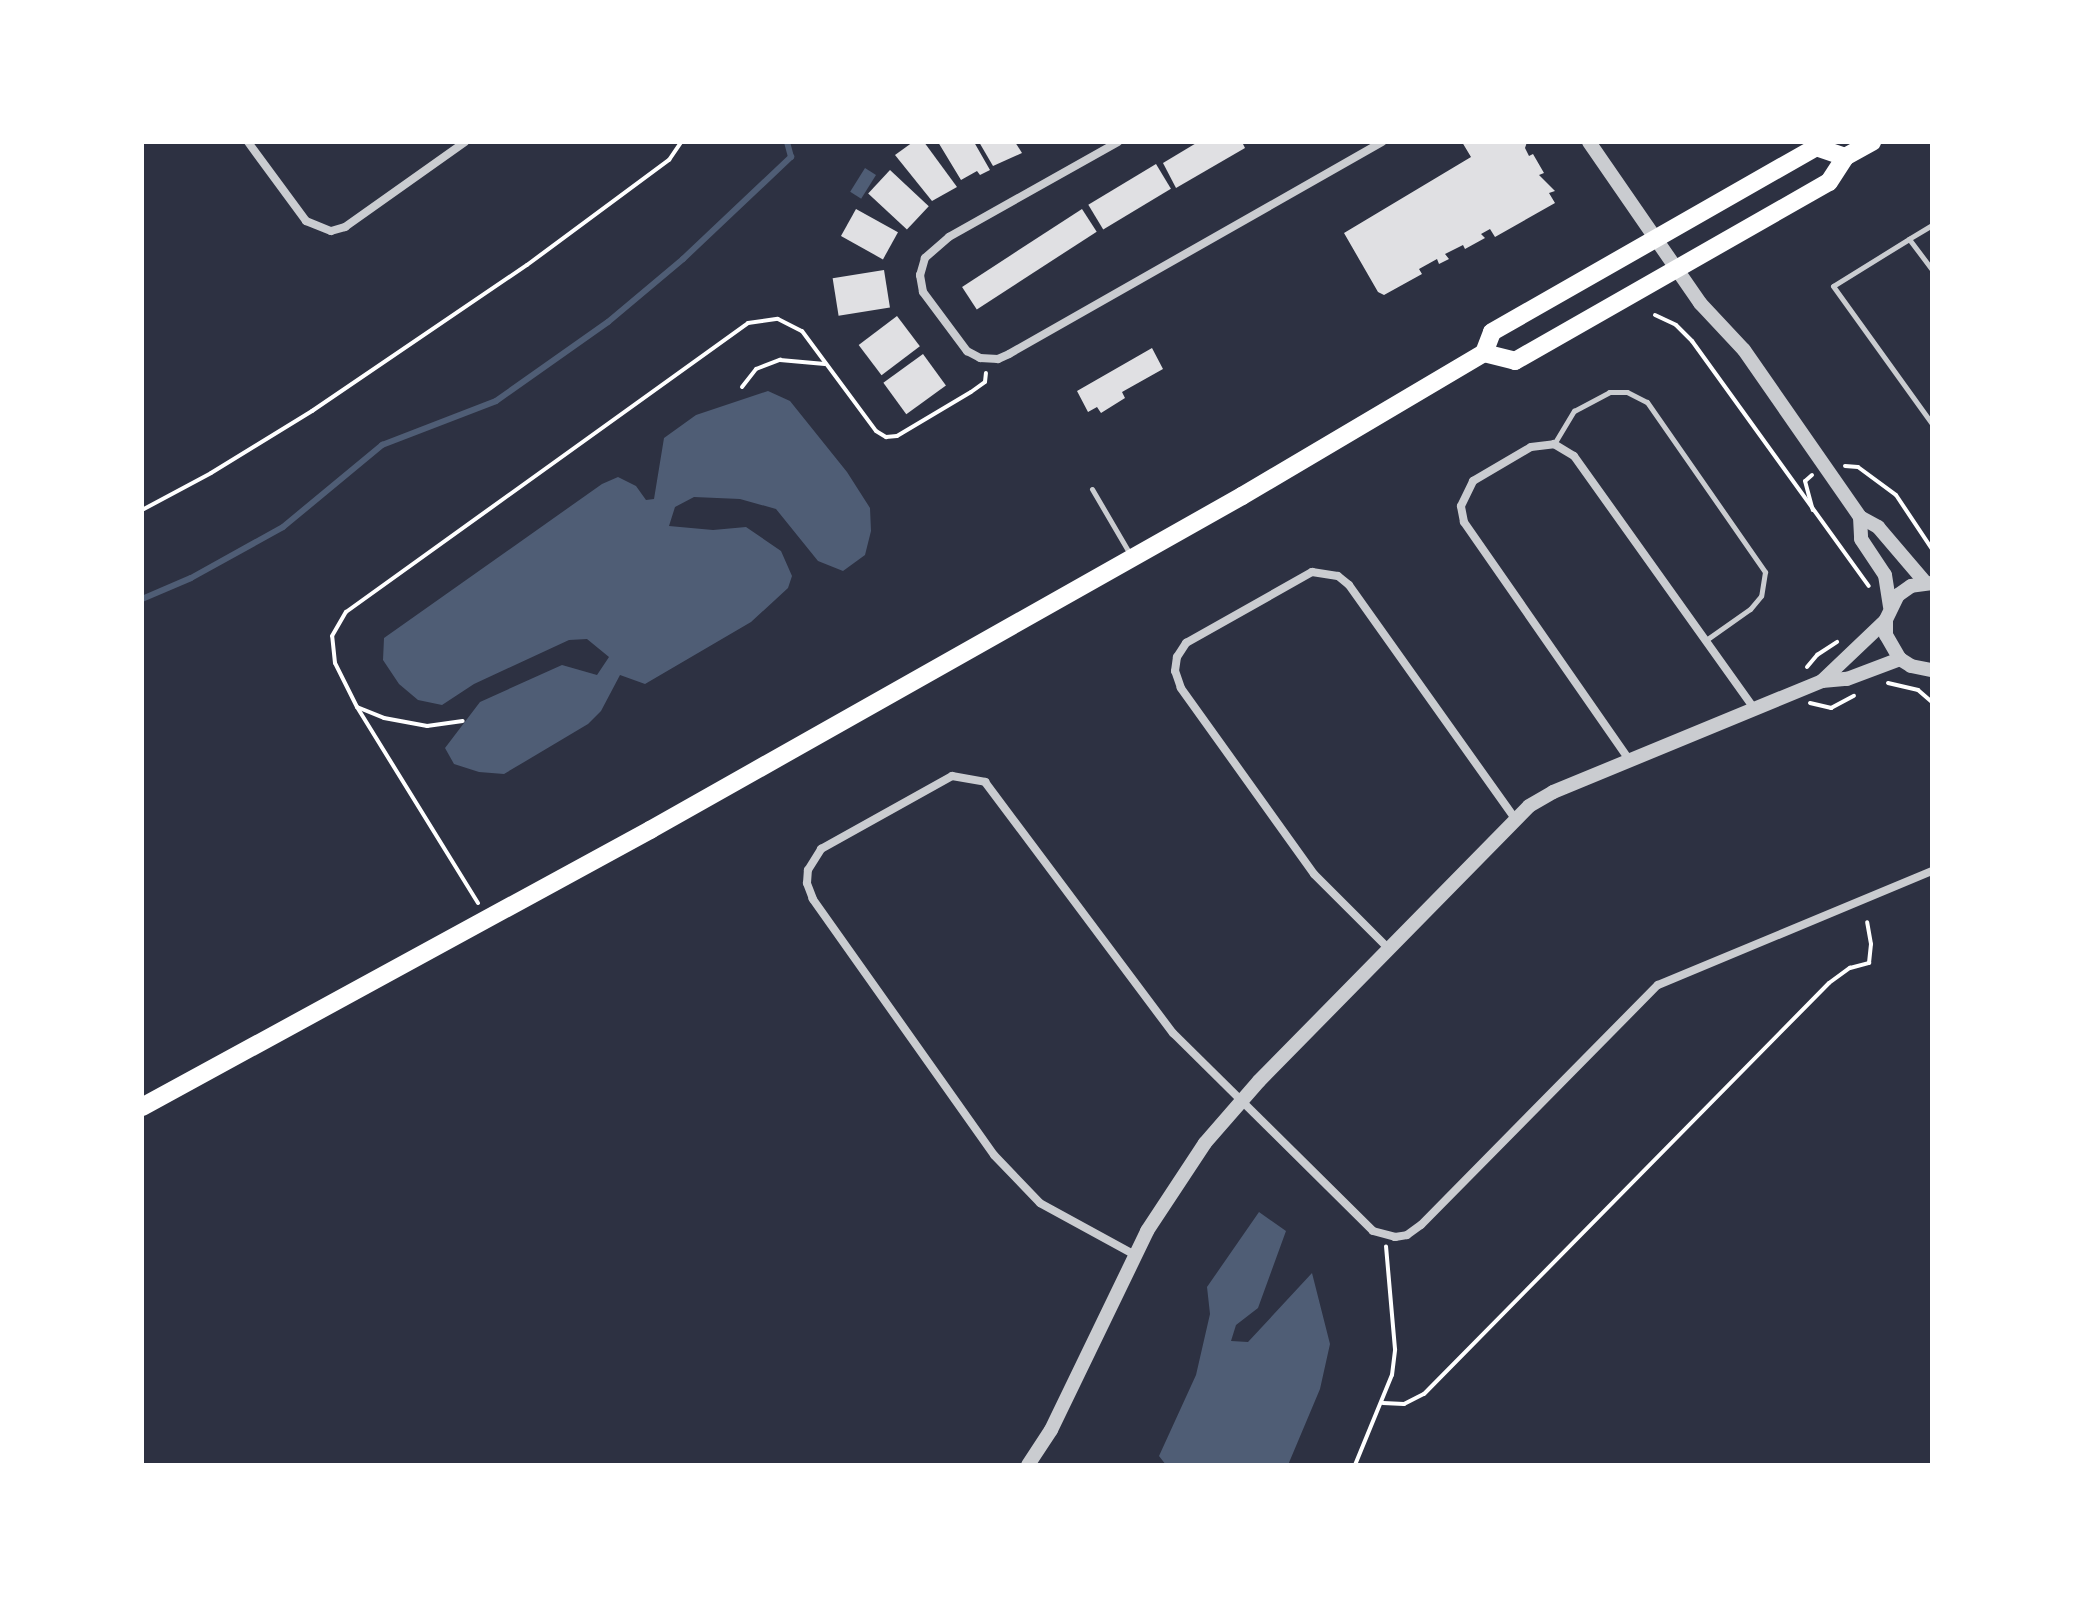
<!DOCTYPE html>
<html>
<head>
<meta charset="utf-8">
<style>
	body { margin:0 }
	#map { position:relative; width:2074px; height:1607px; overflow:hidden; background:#2d3142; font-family:Georgia,serif }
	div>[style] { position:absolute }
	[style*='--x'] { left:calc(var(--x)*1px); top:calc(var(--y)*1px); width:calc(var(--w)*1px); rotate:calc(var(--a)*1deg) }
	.water>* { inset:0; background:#4f5d75; transform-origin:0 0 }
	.stream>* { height:6px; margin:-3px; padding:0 3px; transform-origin:3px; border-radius:3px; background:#4f5d75 }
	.building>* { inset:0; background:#e0e0e3; transform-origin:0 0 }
	.path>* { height:4px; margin:-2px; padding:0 2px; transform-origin:2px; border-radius:2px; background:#fff }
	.service>* { height:5px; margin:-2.5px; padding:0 2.5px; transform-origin:2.5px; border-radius:2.5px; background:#caccd0 }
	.minor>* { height:8px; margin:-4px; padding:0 4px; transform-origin:4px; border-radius:4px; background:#caccd0 }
	.tertiary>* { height:14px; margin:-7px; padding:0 7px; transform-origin:7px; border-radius:7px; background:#caccd0 }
	.primary>* { height:18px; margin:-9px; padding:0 9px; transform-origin:9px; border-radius:9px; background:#fff }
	span { translate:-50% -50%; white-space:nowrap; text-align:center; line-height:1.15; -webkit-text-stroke:6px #fff; paint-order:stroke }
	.frame { position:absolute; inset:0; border:144px solid #fff; pointer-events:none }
</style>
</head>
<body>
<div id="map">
	<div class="water">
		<i style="left:865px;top:168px;width:13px;height:28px;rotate:32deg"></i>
		<i style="clip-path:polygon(768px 391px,790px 401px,847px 472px,870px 508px,871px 531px,865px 555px,843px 571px,818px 561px,776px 509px,740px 499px,694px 497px,675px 507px,669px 526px,713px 530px,746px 527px,781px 551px,792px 576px,788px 588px,751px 622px,645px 684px,620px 675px,601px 711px,588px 724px,504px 774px,479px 772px,454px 764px,445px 748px,480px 702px,562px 665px,597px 675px,609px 657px,587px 639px,569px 640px,474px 684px,442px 705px,418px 700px,399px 684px,383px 660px,384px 638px,602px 484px,618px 477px,636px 486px,646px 500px,654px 499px,664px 438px,696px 415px)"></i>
		<i style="clip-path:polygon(1259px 1212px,1286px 1231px,1258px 1308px,1236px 1325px,1231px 1341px,1248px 1342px,1312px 1273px,1330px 1344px,1320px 1389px,1288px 1465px,1166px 1465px,1159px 1456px,1196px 1375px,1210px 1314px,1207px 1287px)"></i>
	</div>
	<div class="stream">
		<i style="--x:142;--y:599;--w:53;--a:-23.2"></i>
		<i style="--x:191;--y:578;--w:105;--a:-29"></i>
		<i style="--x:283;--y:527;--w:129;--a:-39.6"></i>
		<i style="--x:382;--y:445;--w:122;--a:-21.1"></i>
		<i style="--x:496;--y:401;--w:137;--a:-35.2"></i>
		<i style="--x:608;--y:322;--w:98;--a:-40"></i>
		<i style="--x:683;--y:259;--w:149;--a:-43.4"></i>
		<i style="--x:791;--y:157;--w:16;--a:-105"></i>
	</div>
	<div class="building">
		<i style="clip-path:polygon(913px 142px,924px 142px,957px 187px,932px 201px,895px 155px)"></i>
		<i style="clip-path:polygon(938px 142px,974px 142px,990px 170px,980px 175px,977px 171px,961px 180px)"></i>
		<i style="clip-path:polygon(979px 142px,1015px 142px,1022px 153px,993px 166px)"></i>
		<i style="clip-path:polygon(1198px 142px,1242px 142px,1245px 148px,1176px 188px,1163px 163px)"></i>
		<i style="clip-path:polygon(1462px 142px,1527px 142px,1525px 148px,1529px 156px,1533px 154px,1544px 173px,1539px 175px,1555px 191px,1549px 193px,1555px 203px,1495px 237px,1490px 229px,1481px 234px,1485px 238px,1465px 249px,1463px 245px,1445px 254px,1449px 259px,1439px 264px,1437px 259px,1419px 269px,1422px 274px,1384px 295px,1378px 292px,1344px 233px,1471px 157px)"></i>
		<i style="left:1156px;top:164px;width:29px;height:79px;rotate:59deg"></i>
		<i style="left:890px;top:170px;width:53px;height:32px;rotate:43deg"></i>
		<i style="left:856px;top:209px;width:48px;height:31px;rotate:29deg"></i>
		<i style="left:1082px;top:209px;width:27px;height:143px;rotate:57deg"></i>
		<i style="left:884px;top:270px;width:38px;height:52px;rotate:81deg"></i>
		<i style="left:897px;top:316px;width:38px;height:48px;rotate:53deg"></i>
		<i style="clip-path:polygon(1152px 348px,1163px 369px,1122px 392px,1125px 398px,1101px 413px,1097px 407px,1088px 412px,1077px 391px)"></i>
		<i style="left:923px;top:354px;width:39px;height:49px;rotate:54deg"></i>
	</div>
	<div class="path">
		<i style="--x:1655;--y:315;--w:23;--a:25"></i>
		<i style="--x:1676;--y:325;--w:23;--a:45"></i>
		<i style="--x:1692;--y:341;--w:302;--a:54.2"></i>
		<i style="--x:742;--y:387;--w:23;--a:-52"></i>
		<i style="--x:756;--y:369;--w:26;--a:-21"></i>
		<i style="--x:780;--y:360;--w:45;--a:5.1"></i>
		<i style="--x:1845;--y:466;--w:13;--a:4"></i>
		<i style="--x:1858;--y:467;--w:47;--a:36.4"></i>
		<i style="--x:1896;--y:495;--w:65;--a:56.3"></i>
		<i style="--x:1812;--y:475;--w:9;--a:139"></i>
		<i style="--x:1805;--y:481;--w:30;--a:75"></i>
		<i style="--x:142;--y:510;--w:78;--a:-28.2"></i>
		<i style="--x:211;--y:473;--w:119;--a:-31.5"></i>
		<i style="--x:312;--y:411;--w:260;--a:-34.2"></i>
		<i style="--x:527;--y:265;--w:177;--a:-36.5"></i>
		<i style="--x:669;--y:160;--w:22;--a:-56"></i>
		<i style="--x:1807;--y:667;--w:16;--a:-50"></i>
		<i style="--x:1817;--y:655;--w:24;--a:-33"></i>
		<i style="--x:1888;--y:683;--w:31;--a:13"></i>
		<i style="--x:1918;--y:690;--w:18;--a:41"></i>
		<i style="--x:1810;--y:703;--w:22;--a:13"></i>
		<i style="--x:1831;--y:708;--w:26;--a:-28"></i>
		<i style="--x:357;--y:707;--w:29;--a:22"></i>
		<i style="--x:384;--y:718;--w:44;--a:10.5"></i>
		<i style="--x:427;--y:726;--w:36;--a:-8"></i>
		<i style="--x:478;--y:903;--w:230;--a:-121.7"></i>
		<i style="--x:357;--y:707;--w:49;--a:-116.6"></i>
		<i style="--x:335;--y:663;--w:27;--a:-96"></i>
		<i style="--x:332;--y:636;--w:28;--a:-60"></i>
		<i style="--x:346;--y:612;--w:495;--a:-35.7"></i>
		<i style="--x:748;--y:323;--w:30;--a:-8"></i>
		<i style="--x:778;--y:319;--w:27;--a:27"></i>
		<i style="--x:802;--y:331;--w:124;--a:53.5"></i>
		<i style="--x:876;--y:431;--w:12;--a:31"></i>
		<i style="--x:886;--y:437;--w:11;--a:-5"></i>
		<i style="--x:897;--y:436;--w:86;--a:-30.7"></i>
		<i style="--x:971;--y:392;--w:17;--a:-36"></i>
		<i style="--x:985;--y:382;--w:9;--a:-84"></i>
		<i style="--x:1383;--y:1403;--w:21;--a:3"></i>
		<i style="--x:1404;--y:1404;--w:22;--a:-27"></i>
		<i style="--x:1424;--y:1394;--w:577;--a:-45.42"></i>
		<i style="--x:1829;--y:983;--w:26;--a:-36"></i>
		<i style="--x:1850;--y:968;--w:20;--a:-15"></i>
		<i style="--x:1869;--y:963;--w:19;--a:-84"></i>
		<i style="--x:1871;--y:944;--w:22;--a:-100"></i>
		<i style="--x:1355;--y:1465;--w:97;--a:-67.7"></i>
		<i style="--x:1392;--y:1375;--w:26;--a:-83"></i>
		<i style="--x:1395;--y:1349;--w:103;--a:-95"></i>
	</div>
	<div class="service">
		<i style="--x:1932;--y:225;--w:27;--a:149"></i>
		<i style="--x:1909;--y:239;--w:39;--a:53"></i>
		<i style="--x:1909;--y:239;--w:89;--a:148.3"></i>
		<i style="--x:1833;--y:286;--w:170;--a:54.3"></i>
		<i style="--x:1554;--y:444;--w:39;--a:-59"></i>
		<i style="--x:1574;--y:411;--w:40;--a:-28"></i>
		<i style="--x:1609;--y:392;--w:18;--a:0"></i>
		<i style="--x:1627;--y:392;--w:22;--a:27"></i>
		<i style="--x:1647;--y:402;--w:207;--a:55.2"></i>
		<i style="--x:1765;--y:572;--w:24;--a:99"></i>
		<i style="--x:1761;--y:596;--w:17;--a:130"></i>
		<i style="--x:1750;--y:609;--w:54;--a:144.8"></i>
		<i style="--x:1092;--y:489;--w:75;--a:59.7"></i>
	</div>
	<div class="minor">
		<i style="--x:248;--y:142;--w:98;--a:53.7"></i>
		<i style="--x:306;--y:221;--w:27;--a:22"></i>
		<i style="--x:331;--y:231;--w:15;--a:-16"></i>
		<i style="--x:345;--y:227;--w:147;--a:-35.3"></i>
		<i style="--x:1118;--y:142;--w:194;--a:150.7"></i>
		<i style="--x:949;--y:237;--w:32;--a:139"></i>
		<i style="--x:925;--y:258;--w:18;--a:106"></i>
		<i style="--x:920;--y:275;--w:17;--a:80"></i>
		<i style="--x:923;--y:292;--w:74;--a:53.3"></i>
		<i style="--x:967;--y:351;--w:15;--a:28"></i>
		<i style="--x:980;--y:358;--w:18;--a:3"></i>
		<i style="--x:998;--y:359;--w:12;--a:-24"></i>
		<i style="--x:1009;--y:354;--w:429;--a:-29.6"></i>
		<i style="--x:1630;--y:761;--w:291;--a:-124.8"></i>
		<i style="--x:1464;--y:522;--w:16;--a:-101"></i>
		<i style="--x:1461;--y:506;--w:28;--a:-64"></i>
		<i style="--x:1473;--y:481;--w:67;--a:-30.4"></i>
		<i style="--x:1531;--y:447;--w:23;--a:-7"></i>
		<i style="--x:1554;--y:444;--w:23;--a:31"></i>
		<i style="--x:1574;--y:456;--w:312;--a:54.5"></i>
		<i style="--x:1389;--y:949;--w:106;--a:-135"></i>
		<i style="--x:1314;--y:874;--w:229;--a:-125.6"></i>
		<i style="--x:1181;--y:688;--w:18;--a:-109"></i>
		<i style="--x:1175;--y:671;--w:14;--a:-82"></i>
		<i style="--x:1177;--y:657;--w:17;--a:-57"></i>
		<i style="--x:1186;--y:643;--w:145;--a:-29.4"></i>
		<i style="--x:1312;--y:572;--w:26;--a:9"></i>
		<i style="--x:1338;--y:576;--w:14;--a:39"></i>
		<i style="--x:1349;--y:585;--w:287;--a:54.6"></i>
		<i style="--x:1135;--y:1255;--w:108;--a:-151.3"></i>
		<i style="--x:1040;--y:1203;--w:66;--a:-133.8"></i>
		<i style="--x:994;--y:1155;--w:314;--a:-125.3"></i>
		<i style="--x:813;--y:899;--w:17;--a:-111"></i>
		<i style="--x:807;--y:883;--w:13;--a:-86"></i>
		<i style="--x:808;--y:870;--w:25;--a:-58"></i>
		<i style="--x:821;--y:849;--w:150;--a:-29.1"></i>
		<i style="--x:952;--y:776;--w:34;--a:10"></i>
		<i style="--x:985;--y:782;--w:314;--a:53.2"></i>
		<i style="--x:1173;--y:1033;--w:281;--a:44.7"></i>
		<i style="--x:1373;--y:1231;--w:23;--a:15"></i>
		<i style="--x:1395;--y:1237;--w:12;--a:-9"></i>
		<i style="--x:1407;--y:1235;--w:17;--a:-36"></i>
		<i style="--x:1421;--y:1225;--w:337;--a:-45.4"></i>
		<i style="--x:1658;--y:985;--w:297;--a:-22.6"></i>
	</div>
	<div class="tertiary">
		<i style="--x:1589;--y:142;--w:196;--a:55.4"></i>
		<i style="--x:1700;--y:303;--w:64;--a:46.9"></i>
		<i style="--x:1744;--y:350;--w:203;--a:55.2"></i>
		<i style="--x:1860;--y:517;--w:22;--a:87"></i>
		<i style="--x:1861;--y:539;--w:43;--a:56.3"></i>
		<i style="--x:1885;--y:575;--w:32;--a:81"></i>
		<i style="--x:1860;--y:517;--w:21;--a:29"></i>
		<i style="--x:1878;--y:527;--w:72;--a:49.5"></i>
		<i style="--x:1932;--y:583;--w:21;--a:172"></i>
		<i style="--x:1911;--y:586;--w:16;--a:145"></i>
		<i style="--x:1898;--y:595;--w:28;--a:116"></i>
		<i style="--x:1886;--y:620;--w:15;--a:90"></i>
		<i style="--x:1886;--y:635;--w:28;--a:60"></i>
		<i style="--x:1900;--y:659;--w:13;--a:32"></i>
		<i style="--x:1911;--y:666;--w:21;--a:11"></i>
		<i style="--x:1822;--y:681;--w:88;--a:-43.6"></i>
		<i style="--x:1028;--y:1465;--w:42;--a:-56.7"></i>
		<i style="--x:1051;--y:1430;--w:221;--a:-64.2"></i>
		<i style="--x:1147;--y:1231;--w:105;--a:-56.6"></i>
		<i style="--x:1205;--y:1143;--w:82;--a:-48.9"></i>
		<i style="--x:1259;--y:1081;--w:385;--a:-45.5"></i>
		<i style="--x:1529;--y:806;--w:28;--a:-30"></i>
		<i style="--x:1553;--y:792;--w:291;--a:-22.4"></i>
		<i style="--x:1822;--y:681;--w:25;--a:-5"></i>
		<i style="--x:1847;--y:679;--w:57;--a:-20.7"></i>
	</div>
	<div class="primary">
		<i style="--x:1484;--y:353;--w:32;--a:14"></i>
		<i style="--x:1515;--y:361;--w:361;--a:-29.7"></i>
		<i style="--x:1829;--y:182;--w:30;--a:-57"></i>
		<i style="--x:1845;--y:157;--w:31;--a:-29"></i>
		<i style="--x:142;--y:1107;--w:579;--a:-28.6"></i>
		<i style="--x:650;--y:830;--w:680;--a:-29.43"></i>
		<i style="--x:1242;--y:496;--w:281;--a:-30.6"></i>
		<i style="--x:1484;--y:353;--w:22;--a:-69"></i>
		<i style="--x:1492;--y:332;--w:373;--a:-29.7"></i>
		<i style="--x:1816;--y:147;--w:31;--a:19"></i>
	</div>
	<div class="frame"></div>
</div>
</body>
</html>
